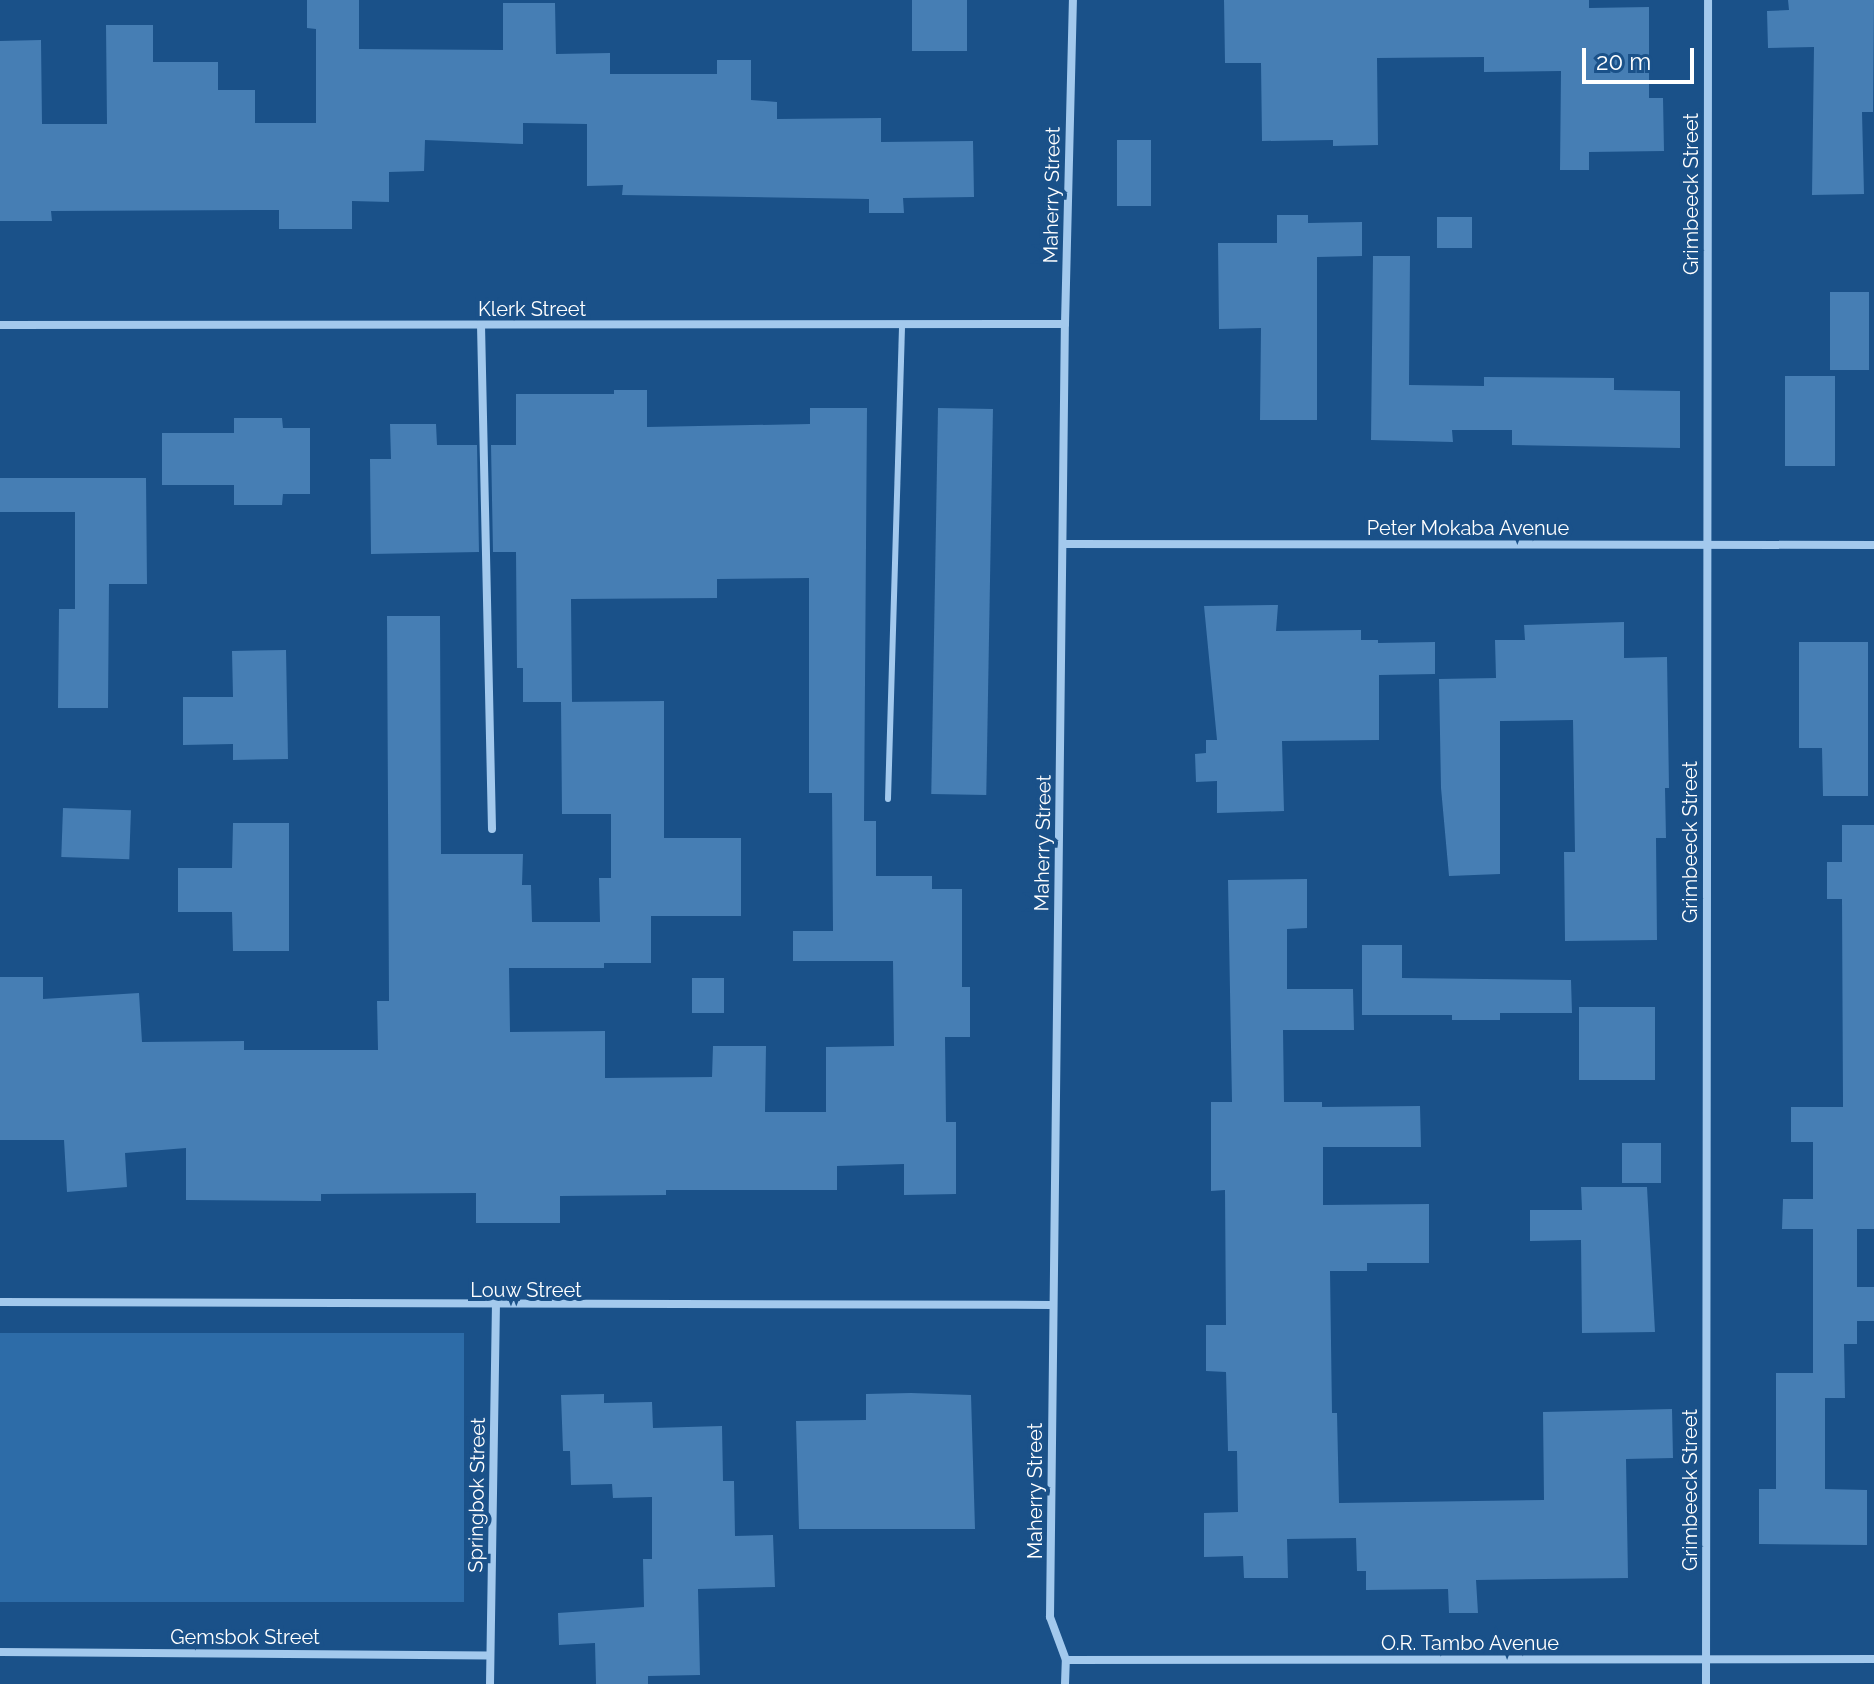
<!DOCTYPE html>
<html>
<head>
<meta charset="utf-8">
<style>
	body { margin:0 }
	#map { position:relative; width:1874px; height:1684px; overflow:hidden; background:#1a5189; font-family:Raleway,sans-serif }
	div>[style] { position:absolute }
	[style*='--x'] { left:calc(var(--x)*1px); top:calc(var(--y)*1px); width:calc(var(--w)*1px); rotate:calc(var(--a)*1deg) }
	.green>* { inset:0; background:#2d6ca8; transform-origin:0 0 }
	.building>* { inset:0; background:#467eb4; transform-origin:0 0 }
	.service>* { height:6px; margin:-3px; padding:0 3px; transform-origin:3px; border-radius:3px; background:#a3c9ed }
	.minor>* { height:8px; margin:-4px; padding:0 4px; transform-origin:4px; border-radius:4px; background:#a3c9ed }
	span { translate:-50% -50%; white-space:nowrap; text-align:center; line-height:1.15; -webkit-text-stroke:8px #1a5189; paint-order:stroke }
	.street-label { font-size:20px; color:#fff }
	.scale { position:absolute; left:1582px; top:48px; width:112px; height:36px; box-sizing:border-box; border:4px solid #fff; border-top:0; padding-left:10px; font-size:24px; line-height:28px; white-space:nowrap; color:#fff; -webkit-text-stroke:6px #1a5189; paint-order:stroke }
</style>
</head>
<body>
<div id="map">
	<div class="green">
		<i style="left:0;top:1333px;width:464px;height:269px"></i>
	</div>
	<div class="building">
		<i style="clip-path:polygon(307px 0,359px 0,359px 49px,503px 50px,503px 3px,555px 3px,556px 54px,610px 53px,610px 74px,717px 74px,717px 60px,751px 60px,751px 100px,777px 102px,777px 119px,881px 118px,881px 142px,973px 141px,974px 197px,903px 198px,904px 213px,869px 213px,869px 199px,622px 195px,623px 185px,587px 186px,587px 124px,523px 123px,523px 144px,425px 140px,424px 171px,389px 172px,389px 202px,352px 201px,352px 229px,279px 229px,279px 210px,51px 211px,52px 221px,0 221px,0 41px,41px 40px,42px 124px,107px 124px,106px 25px,153px 25px,153px 62px,218px 62px,218px 90px,255px 90px,255px 123px,316px 123px,316px 29px,307px 28px)"></i>
		<i style="left:912px;top:0;width:55px;height:51px"></i>
		<i style="clip-path:polygon(1224px 0,1589px 0,1589px 8px,1649px 7px,1649px 98px,1663px 98px,1664px 151px,1589px 152px,1589px 170px,1560px 170px,1561px 71px,1484px 72px,1484px 57px,1377px 58px,1378px 145px,1333px 146px,1333px 140px,1262px 141px,1261px 63px,1225px 63px)"></i>
		<i style="clip-path:polygon(1788px 0,1874px 0,1873px 112px,1862px 112px,1864px 194px,1812px 195px,1814px 47px,1768px 48px,1767px 11px,1789px 10px)"></i>
		<i style="left:1151px;top:140px;width:66px;height:34px;rotate:90deg"></i>
		<i style="clip-path:polygon(1277px 215px,1308px 215px,1308px 223px,1362px 222px,1362px 256px,1317px 257px,1317px 420px,1260px 420px,1261px 328px,1219px 329px,1218px 243px,1277px 243px)"></i>
		<i style="left:1437px;top:217px;width:35px;height:31px"></i>
		<i style="clip-path:polygon(1373px 256px,1410px 256px,1409px 385px,1484px 386px,1484px 377px,1614px 378px,1614px 390px,1680px 391px,1680px 448px,1512px 445px,1512px 430px,1452px 430px,1453px 442px,1371px 440px)"></i>
		<i style="left:1830px;top:292px;width:39px;height:78px"></i>
		<i style="left:1785px;top:376px;width:50px;height:90px"></i>
		<i style="clip-path:polygon(614px 390px,647px 390px,647px 427px,810px 424px,810px 408px,867px 408px,864px 821px,876px 821px,876px 876px,932px 876px,932px 889px,962px 889px,962px 987px,970px 987px,970px 1037px,945px 1037px,946px 1122px,956px 1122px,956px 1194px,904px 1195px,904px 1164px,837px 1166px,837px 1190px,666px 1190px,666px 1195px,560px 1196px,560px 1223px,476px 1223px,476px 1193px,321px 1194px,321px 1201px,186px 1200px,186px 1148px,125px 1153px,127px 1187px,67px 1192px,64px 1140px,0 1140px,0 977px,43px 977px,43px 999px,139px 993px,142px 1042px,244px 1041px,244px 1050px,378px 1050px,377px 1001px,389px 1001px,387px 616px,440px 616px,441px 854px,523px 854px,522px 885px,531px 885px,532px 922px,600px 922px,599px 878px,611px 878px,611px 814px,562px 814px,561px 702px,664px 701px,664px 838px,741px 838px,741px 916px,651px 916px,651px 963px,604px 963px,604px 968px,509px 968px,510px 1032px,605px 1031px,605px 1078px,712px 1077px,713px 1046px,766px 1046px,765px 1112px,826px 1112px,826px 1047px,894px 1046px,893px 961px,793px 961px,793px 931px,833px 931px,832px 793px,809px 793px,809px 578px,717px 579px,717px 598px,571px 599px,572px 702px,523px 702px,523px 668px,517px 668px,516px 552px,493px 552px,491px 445px,516px 445px,516px 394px,614px 394px)"></i>
		<i style="left:938px;top:408px;width:55px;height:386px;rotate:1deg"></i>
		<i style="clip-path:polygon(234px 418px,282px 418px,283px 428px,310px 428px,310px 494px,283px 494px,282px 505px,234px 505px,234px 485px,162px 485px,162px 433px,234px 433px)"></i>
		<i style="clip-path:polygon(390px 424px,436px 424px,437px 445px,477px 445px,479px 552px,371px 554px,370px 459px,391px 459px)"></i>
		<i style="clip-path:polygon(0 478px,146px 478px,147px 584px,109px 584px,108px 708px,58px 708px,59px 609px,75px 609px,75px 512px,0 512px)"></i>
		<i style="clip-path:polygon(1278px 605px,1276px 631px,1361px 630px,1361px 640px,1378px 640px,1378px 643px,1435px 642px,1435px 674px,1379px 675px,1379px 740px,1282px 741px,1284px 811px,1217px 813px,1217px 781px,1196px 782px,1195px 754px,1206px 753px,1206px 740px,1217px 740px,1204px 606px)"></i>
		<i style="clip-path:polygon(1624px 622px,1624px 658px,1667px 657px,1669px 788px,1665px 788px,1666px 838px,1656px 838px,1657px 940px,1565px 941px,1564px 852px,1575px 852px,1573px 720px,1500px 721px,1500px 874px,1449px 876px,1441px 788px,1439px 679px,1496px 678px,1495px 640px,1525px 640px,1524px 625px)"></i>
		<i style="clip-path:polygon(1799px 642px,1868px 642px,1868px 796px,1823px 796px,1822px 748px,1799px 748px)"></i>
		<i style="clip-path:polygon(286px 650px,288px 759px,233px 760px,233px 744px,183px 745px,183px 697px,233px 697px,232px 651px)"></i>
		<i style="left:63px;top:808px;width:68px;height:49px;rotate:2deg"></i>
		<i style="clip-path:polygon(233px 823px,289px 823px,289px 951px,233px 951px,232px 912px,178px 912px,178px 868px,232px 868px)"></i>
		<i style="clip-path:polygon(1842px 825px,1874px 825px,1874px 1229px,1857px 1229px,1857px 1287px,1874px 1287px,1874px 1321px,1857px 1321px,1857px 1344px,1844px 1344px,1845px 1398px,1825px 1398px,1825px 1489px,1867px 1490px,1867px 1545px,1759px 1544px,1759px 1489px,1776px 1489px,1776px 1373px,1813px 1373px,1813px 1229px,1782px 1229px,1783px 1199px,1813px 1199px,1813px 1142px,1791px 1142px,1791px 1107px,1843px 1107px,1842px 899px,1827px 899px,1827px 862px,1842px 862px)"></i>
		<i style="clip-path:polygon(1307px 879px,1307px 928px,1287px 929px,1287px 989px,1353px 989px,1354px 1030px,1283px 1030px,1284px 1102px,1322px 1102px,1322px 1107px,1420px 1106px,1421px 1147px,1323px 1147px,1323px 1205px,1429px 1204px,1429px 1263px,1367px 1263px,1367px 1271px,1330px 1271px,1332px 1413px,1337px 1413px,1339px 1503px,1544px 1500px,1543px 1412px,1672px 1409px,1673px 1458px,1626px 1459px,1628px 1578px,1476px 1580px,1478px 1613px,1449px 1613px,1448px 1589px,1366px 1590px,1366px 1571px,1357px 1571px,1356px 1538px,1287px 1539px,1288px 1578px,1244px 1578px,1243px 1556px,1204px 1557px,1204px 1513px,1238px 1512px,1237px 1451px,1228px 1451px,1226px 1372px,1206px 1371px,1206px 1325px,1226px 1325px,1225px 1190px,1211px 1191px,1211px 1102px,1232px 1102px,1228px 880px)"></i>
		<i style="clip-path:polygon(1362px 945px,1402px 945px,1402px 978px,1571px 980px,1572px 1013px,1500px 1013px,1500px 1020px,1452px 1020px,1452px 1015px,1362px 1015px)"></i>
		<i style="left:692px;top:978px;width:32px;height:35px"></i>
		<i style="left:1579px;top:1007px;width:76px;height:73px"></i>
		<i style="left:1661px;top:1143px;width:40px;height:39px;rotate:90deg"></i>
		<i style="clip-path:polygon(1581px 1187px,1647px 1187px,1655px 1332px,1582px 1333px,1581px 1240px,1530px 1241px,1530px 1210px,1582px 1210px)"></i>
		<i style="clip-path:polygon(911px 1393px,971px 1395px,975px 1529px,799px 1529px,796px 1421px,866px 1420px,866px 1394px)"></i>
		<i style="clip-path:polygon(604px 1394px,604px 1403px,652px 1402px,653px 1428px,722px 1426px,723px 1481px,734px 1481px,735px 1536px,773px 1535px,775px 1587px,698px 1589px,700px 1675px,648px 1676px,648px 1684px,596px 1684px,595px 1643px,559px 1645px,558px 1613px,644px 1607px,643px 1559px,652px 1559px,652px 1497px,613px 1498px,612px 1484px,571px 1485px,570px 1451px,563px 1451px,561px 1395px)"></i>
	</div>
	<div class="service">
		<i style="--x:888;--y:799;--w:475;--a:-88.3"></i>
	</div>
	<div class="minor">
		<i style="--x:0;--y:325;--w:1065;--a:-0.05"></i>
		<i style="--x:481;--y:325;--w:504;--a:88.75"></i>
		<i style="--x:1063;--y:544;--w:811;--a:0.07"></i>
		<i style="--x:0;--y:1302;--w:1052;--a:0.16"></i>
		<i style="--x:0;--y:1652;--w:490;--a:0.4"></i>
		<i style="--x:1066;--y:1660;--w:808;--a:-0.07"></i>
		<i style="--x:490;--y:1684;--w:378;--a:-89.1"></i>
		<i style="--x:1065;--y:1684;--w:24;--a:-88"></i>
		<i style="--x:1066;--y:1660;--w:46;--a:-110.4"></i>
		<i style="--x:1050;--y:1617;--w:1293;--a:-89.34"></i>
		<i style="--x:1065;--y:324;--w:324;--a:-88.6"></i>
		<i style="--x:1706;--y:1684;--w:1684;--a:-89.93"></i>
	</div>
	<div class="street-label">
		<span style="left:1691px;top:194px;rotate:-90deg">Grimbeeck Street</span>
		<span style="left:1052px;top:195px;rotate:-89deg">Maherry Street</span>
		<span style="left:532px;top:309px">Klerk Street</span>
		<span style="left:1468px;top:528px">Peter Mokaba Avenue</span>
		<span style="left:1690px;top:842px;rotate:-90deg">Grimbeeck Street</span>
		<span style="left:1043px;top:843px;rotate:-89deg">Maherry Street</span>
		<span style="left:526px;top:1290px">Louw Street</span>
		<span style="left:1690px;top:1490px;rotate:-90deg">Grimbeeck Street</span>
		<span style="left:1035px;top:1491px;rotate:-90deg">Maherry Street</span>
		<span style="left:477px;top:1495px;rotate:-89deg">Springbok Street</span>
		<span style="left:245px;top:1637px">Gemsbok Street</span>
		<span style="left:1470px;top:1643px">O.R. Tambo Avenue</span>
	</div>
	<div class="scale">20 m</div>
</div>
</body>
</html>
